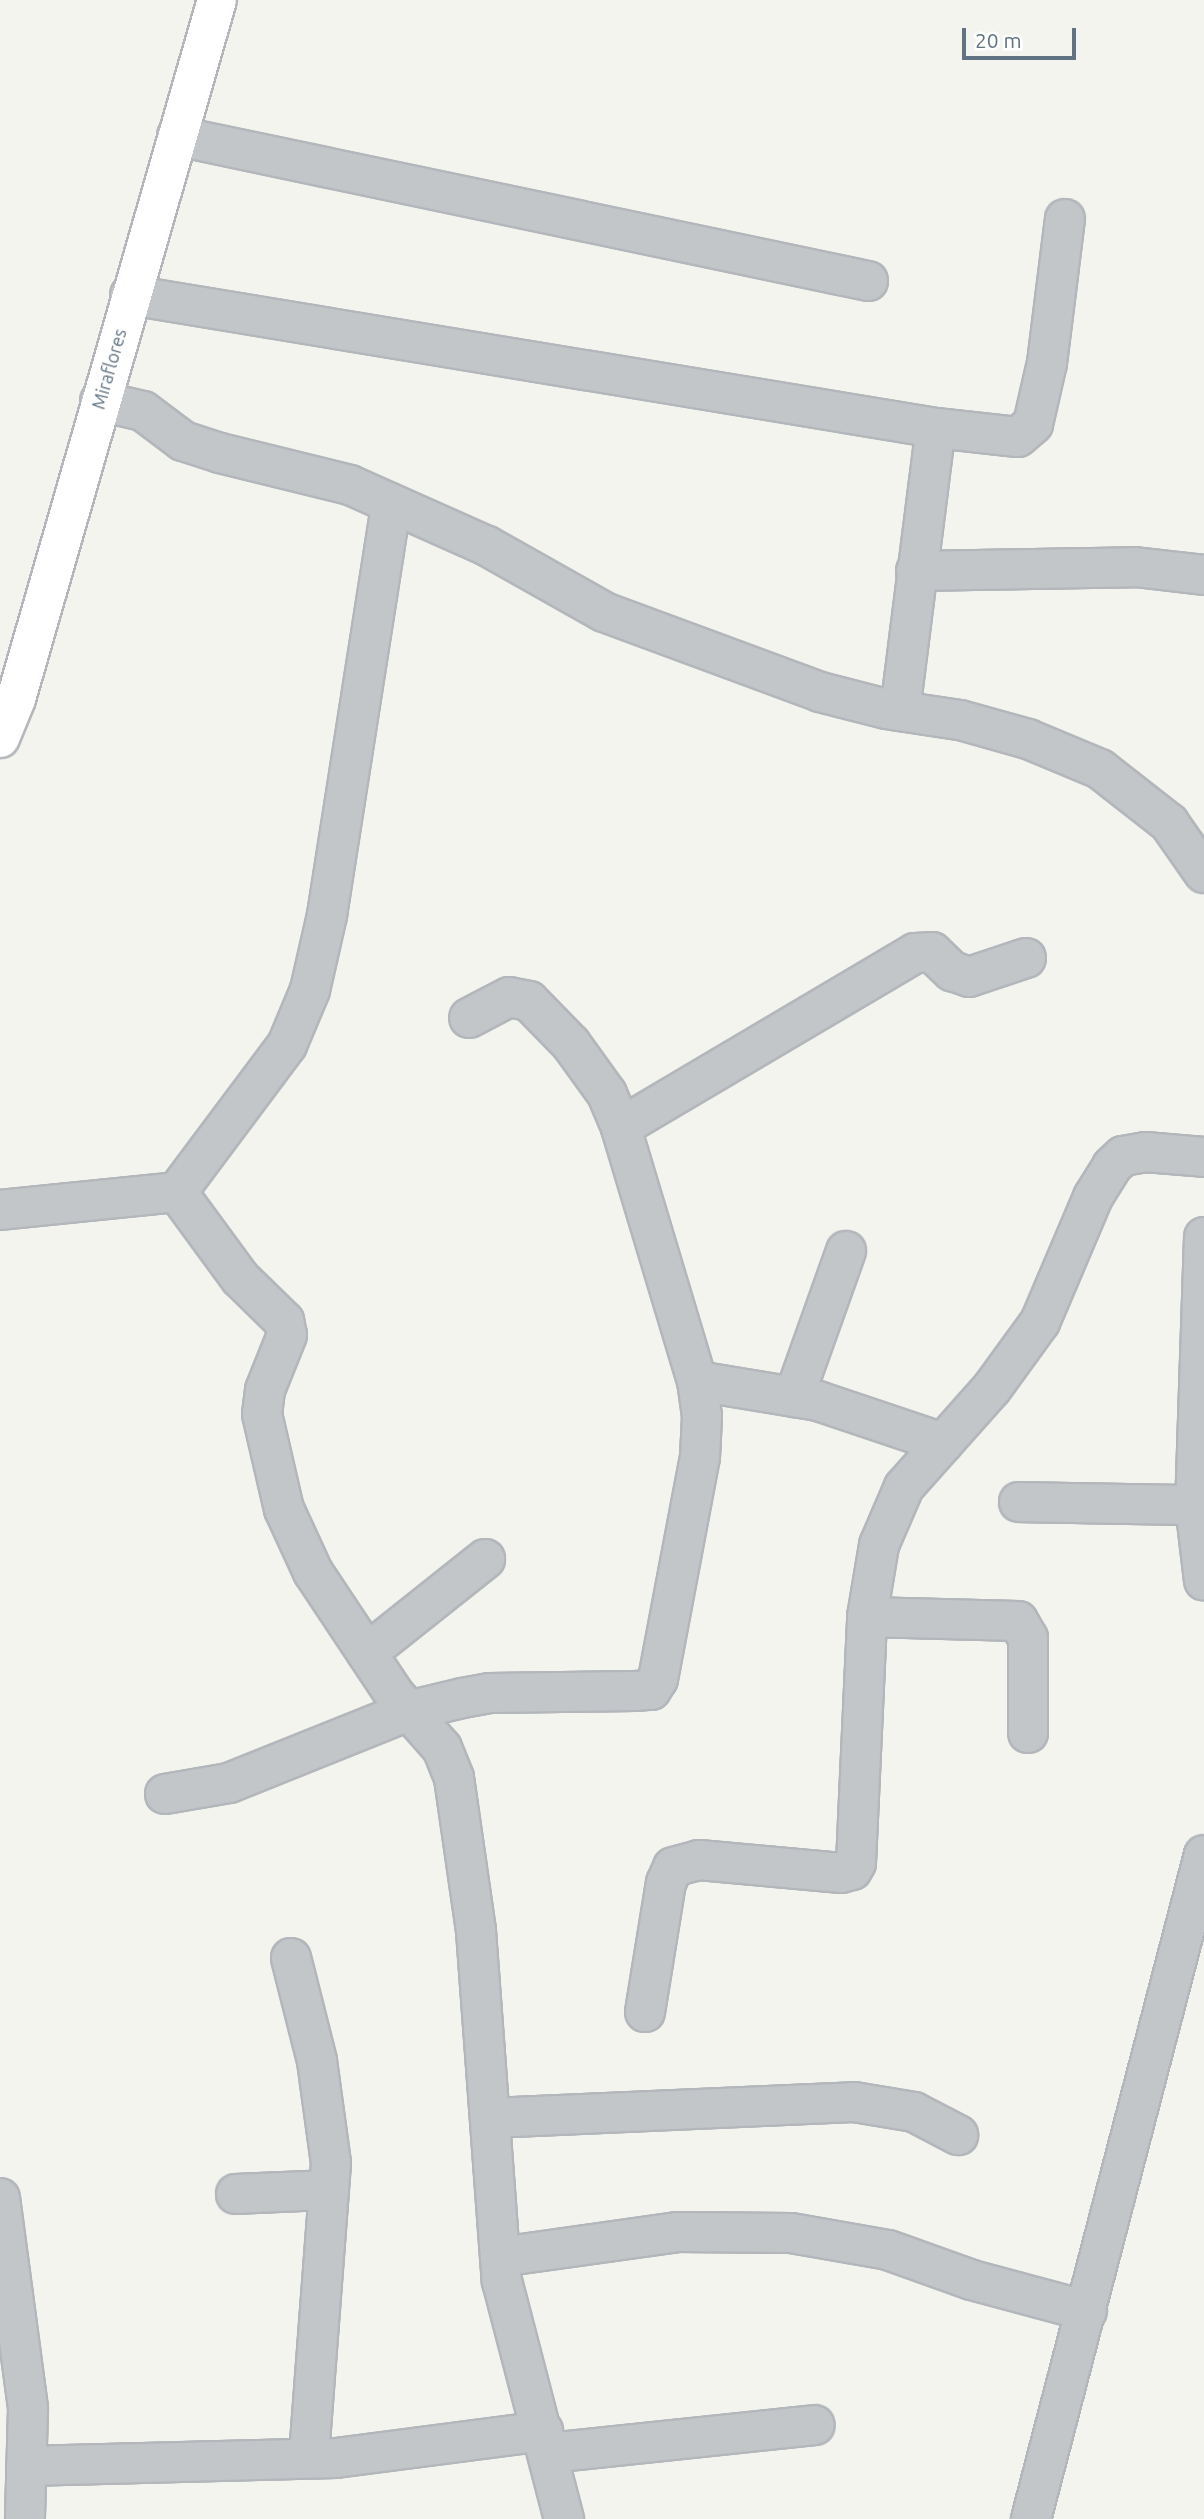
<!DOCTYPE html>
<html>
<head>
<meta charset="utf-8">
<style>
	body { margin:0 }
	#map { position:relative; width:1204px; height:2519px; overflow:hidden; background:#f4f4ef; font-family:Ubuntu,sans-serif }
	div>[style] { position:absolute }
	[style*='--x'] { left:calc(var(--x)*1px); top:calc(var(--y)*1px); width:calc(var(--w)*1px); rotate:calc(var(--a)*1deg) }
	.roads { filter:drop-shadow(2px 0 #b3b7bb) drop-shadow(-2px 0 #b3b7bb) drop-shadow(0 2px #b3b7bb) drop-shadow(0 -2px #b3b7bb) }
	.minor>* { height:38px; margin:-19px; padding:0 19px; transform-origin:19px; border-radius:19px; background:#c3c6c9 }
	.major>* { height:38px; margin:-19px; padding:0 19px; transform-origin:19px; border-radius:19px; background:#fff }
	span { translate:-50% -50%; white-space:nowrap; text-align:center; line-height:1.15; -webkit-text-stroke:7px #fff; paint-order:stroke }
	.street-label { font-size:18px; color:#617382 }
	.scale { position:absolute; left:962px; top:28px; width:114px; height:32px; box-sizing:border-box; border:4px solid #617382; border-top:0; padding-left:9px; font-size:21px; line-height:24px; white-space:nowrap; color:#617382; -webkit-text-stroke:5px #fff; paint-order:stroke }
</style>
</head>
<body>
<div id="map">
	<div class="roads">
		<div class="minor">
			<i style="--x:177;--y:136;--w:706;--a:11.85"></i>
			<i style="--x:130;--y:295;--w:817;--a:9.37"></i>
			<i style="--x:936;--y:428;--w:82;--a:6.3"></i>
			<i style="--x:1018;--y:437;--w:20;--a:-41"></i>
			<i style="--x:1033;--y:424;--w:63;--a:-77.1"></i>
			<i style="--x:1047;--y:363;--w:145;--a:-82.9"></i>
			<i style="--x:100;--y:401;--w:44;--a:13.1"></i>
			<i style="--x:143;--y:411;--w:50;--a:36.9"></i>
			<i style="--x:183;--y:441;--w:39;--a:18"></i>
			<i style="--x:220;--y:453;--w:134;--a:13.8"></i>
			<i style="--x:350;--y:485;--w:150;--a:24"></i>
			<i style="--x:487;--y:546;--w:134;--a:29.4"></i>
			<i style="--x:604;--y:612;--w:230;--a:20.3"></i>
			<i style="--x:820;--y:692;--w:68;--a:14.4"></i>
			<i style="--x:886;--y:709;--w:75;--a:8.5"></i>
			<i style="--x:960;--y:720;--w:71;--a:15.6"></i>
			<i style="--x:1028;--y:739;--w:78;--a:22.6"></i>
			<i style="--x:1100;--y:769;--w:88;--a:38"></i>
			<i style="--x:1169;--y:823;--w:61;--a:55"></i>
			<i style="--x:916;--y:571;--w:219;--a:-1"></i>
			<i style="--x:1135;--y:567;--w:69;--a:6.6"></i>
			<i style="--x:900;--y:711;--w:285;--a:-82.8"></i>
			<i style="--x:621;--y:1127;--w:342;--a:-30.6"></i>
			<i style="--x:915;--y:953;--w:17;--a:-3"></i>
			<i style="--x:932;--y:952;--w:28;--a:44"></i>
			<i style="--x:952;--y:971;--w:18;--a:19"></i>
			<i style="--x:969;--y:977;--w:60;--a:-18.4"></i>
			<i style="--x:177;--y:1192;--w:107;--a:53.8"></i>
			<i style="--x:240;--y:1278;--w:62;--a:44.3"></i>
			<i style="--x:284;--y:1321;--w:14;--a:78"></i>
			<i style="--x:287;--y:1335;--w:59;--a:111.8"></i>
			<i style="--x:265;--y:1390;--w:24;--a:97"></i>
			<i style="--x:262;--y:1414;--w:98;--a:77"></i>
			<i style="--x:284;--y:1509;--w:69;--a:65.3"></i>
			<i style="--x:313;--y:1572;--w:146;--a:56.4"></i>
			<i style="--x:394;--y:1694;--w:72;--a:48.4"></i>
			<i style="--x:442;--y:1748;--w:32;--a:68"></i>
			<i style="--x:454;--y:1778;--w:155;--a:81.8"></i>
			<i style="--x:476;--y:1931;--w:351;--a:85.8"></i>
			<i style="--x:502;--y:2281;--w:246;--a:75.4"></i>
			<i style="--x:0;--y:1210;--w:178;--a:-5.8"></i>
			<i style="--x:177;--y:1192;--w:184;--a:-53.2"></i>
			<i style="--x:287;--y:1045;--w:60;--a:-67.3"></i>
			<i style="--x:310;--y:990;--w:77;--a:-77.2"></i>
			<i style="--x:327;--y:915;--w:416;--a:-81.1"></i>
			<i style="--x:1204;--y:1237;--w:268;--a:91.9"></i>
			<i style="--x:1195;--y:1505;--w:76;--a:83.2"></i>
			<i style="--x:697;--y:1381;--w:123;--a:9.4"></i>
			<i style="--x:818;--y:1401;--w:132;--a:18.6"></i>
			<i style="--x:794;--y:1397;--w:155;--a:-70.4"></i>
			<i style="--x:1019;--y:1502;--w:176;--a:1"></i>
			<i style="--x:867;--y:1617;--w:151;--a:1.5"></i>
			<i style="--x:1018;--y:1621;--w:20;--a:60"></i>
			<i style="--x:1028;--y:1638;--w:95;--a:90"></i>
			<i style="--x:367;--y:1653;--w:151;--a:-38.5"></i>
			<i style="--x:165;--y:1794;--w:65;--a:-9.8"></i>
			<i style="--x:229;--y:1783;--w:193;--a:-21.9"></i>
			<i style="--x:408;--y:1711;--w:56;--a:-13.5"></i>
			<i style="--x:462;--y:1698;--w:27;--a:-10"></i>
			<i style="--x:489;--y:1693;--w:146;--a:-0.8"></i>
			<i style="--x:635;--y:1691;--w:16;--a:-4"></i>
			<i style="--x:651;--y:1690;--w:13;--a:-58"></i>
			<i style="--x:658;--y:1679;--w:226;--a:-79.3"></i>
			<i style="--x:700;--y:1457;--w:41;--a:-87.2"></i>
			<i style="--x:702;--y:1416;--w:35;--a:-98"></i>
			<i style="--x:697;--y:1381;--w:265;--a:-106.7"></i>
			<i style="--x:621;--y:1127;--w:36;--a:-113"></i>
			<i style="--x:607;--y:1094;--w:62;--a:-125.8"></i>
			<i style="--x:571;--y:1044;--w:60;--a:-134.3"></i>
			<i style="--x:529;--y:1001;--w:20;--a:-169"></i>
			<i style="--x:509;--y:997;--w:45;--a:152.3"></i>
			<i style="--x:291;--y:1958;--w:106;--a:75.8"></i>
			<i style="--x:317;--y:2061;--w:103;--a:82.2"></i>
			<i style="--x:331;--y:2163;--w:295;--a:94.3"></i>
			<i style="--x:645;--y:2012;--w:131;--a:-80.8"></i>
			<i style="--x:666;--y:1883;--w:17;--a:-66"></i>
			<i style="--x:673;--y:1867;--w:27;--a:-15"></i>
			<i style="--x:699;--y:1860;--w:143;--a:5.2"></i>
			<i style="--x:841;--y:1873;--w:11;--a:-15"></i>
			<i style="--x:852;--y:1870;--w:8;--a:-60"></i>
			<i style="--x:856;--y:1863;--w:246;--a:-87.4"></i>
			<i style="--x:867;--y:1617;--w:73;--a:-80.5"></i>
			<i style="--x:879;--y:1545;--w:63;--a:-66.7"></i>
			<i style="--x:904;--y:1487;--w:132;--a:-48.4"></i>
			<i style="--x:992;--y:1388;--w:82;--a:-54"></i>
			<i style="--x:1040;--y:1322;--w:136;--a:-67"></i>
			<i style="--x:1093;--y:1197;--w:36;--a:-58"></i>
			<i style="--x:1112;--y:1166;--w:15;--a:-42"></i>
			<i style="--x:1123;--y:1156;--w:22;--a:-10"></i>
			<i style="--x:1145;--y:1152;--w:59;--a:4.8"></i>
			<i style="--x:490;--y:2118;--w:364;--a:-2.5"></i>
			<i style="--x:854;--y:2102;--w:61;--a:9.5"></i>
			<i style="--x:914;--y:2112;--w:50;--a:27.6"></i>
			<i style="--x:236;--y:2194;--w:93;--a:-2.5"></i>
			<i style="--x:0;--y:2198;--w:213;--a:82.4"></i>
			<i style="--x:28;--y:2409;--w:110;--a:91.6"></i>
			<i style="--x:500;--y:2257;--w:179;--a:-8"></i>
			<i style="--x:677;--y:2232;--w:114;--a:0.5"></i>
			<i style="--x:791;--y:2233;--w:98;--a:9.9"></i>
			<i style="--x:888;--y:2250;--w:89;--a:19.7"></i>
			<i style="--x:972;--y:2280;--w:119;--a:15.1"></i>
			<i style="--x:549;--y:2453;--w:267;--a:-6"></i>
			<i style="--x:26;--y:2466;--w:310;--a:-1.5"></i>
			<i style="--x:336;--y:2458;--w:209;--a:-7.4"></i>
			<i style="--x:1031;--y:2519;--w:686;--a:-75.4"></i>
		</div>
		<div class="major">
			<i style="--x:0;--y:738;--w:42;--a:-67.7"></i>
			<i style="--x:16;--y:699;--w:727;--a:-73.96"></i>
		</div>
	</div>
	<div class="street-label">
		<span style="left:109px;top:369px;rotate:-74deg">Miraflores</span>
	</div>
	<div class="scale">20 m</div>
</div>
</body>
</html>
